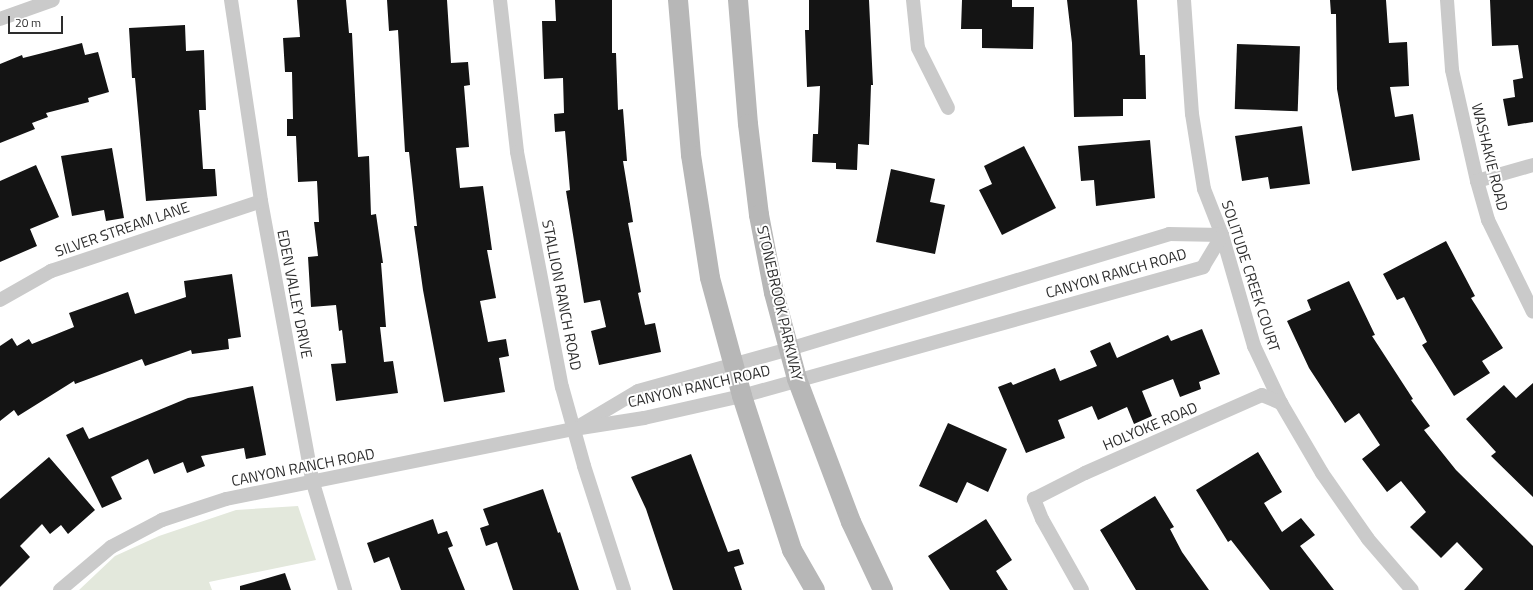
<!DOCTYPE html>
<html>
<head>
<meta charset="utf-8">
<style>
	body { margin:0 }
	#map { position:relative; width:1533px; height:590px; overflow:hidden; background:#fff; font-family:"Titillium Web",sans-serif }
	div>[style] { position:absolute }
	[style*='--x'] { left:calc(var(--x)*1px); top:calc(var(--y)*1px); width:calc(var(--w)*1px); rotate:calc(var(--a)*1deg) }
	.green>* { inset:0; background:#e3e8dc }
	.building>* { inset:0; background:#141414; transform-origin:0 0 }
	.street>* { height:14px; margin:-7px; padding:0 7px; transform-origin:7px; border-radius:7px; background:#cacaca }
	.secondary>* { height:20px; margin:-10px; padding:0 10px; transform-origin:10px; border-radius:10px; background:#b7b7b7 }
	span { translate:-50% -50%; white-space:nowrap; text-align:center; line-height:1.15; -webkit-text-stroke:4px #fff; paint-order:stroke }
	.street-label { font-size:15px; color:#2d2d2d }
	.scale { position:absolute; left:8px; top:16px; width:55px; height:18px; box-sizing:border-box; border:2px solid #2d2d2d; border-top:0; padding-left:5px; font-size:12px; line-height:14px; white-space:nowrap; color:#2d2d2d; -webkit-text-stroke:3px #fff; paint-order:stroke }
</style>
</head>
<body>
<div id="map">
	<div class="green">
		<i style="clip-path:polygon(298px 506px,316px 560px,209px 582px,212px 590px,79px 590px,115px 556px,159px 536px,236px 510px)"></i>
	</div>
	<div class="building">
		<i style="clip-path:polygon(297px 0,346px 0,349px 33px,352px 33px,358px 157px,369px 156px,371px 215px,376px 214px,383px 263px,381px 263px,386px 327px,380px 327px,384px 362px,393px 361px,398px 393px,336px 401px,331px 364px,346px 363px,342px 330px,339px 331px,336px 305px,311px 307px,308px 257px,318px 256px,314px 222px,319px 222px,317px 181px,298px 182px,296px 136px,287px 136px,287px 119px,293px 119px,292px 72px,285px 72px,283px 38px,300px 37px)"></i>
		<i style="clip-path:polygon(387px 0,447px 0,451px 63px,468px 62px,470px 85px,464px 86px,469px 147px,456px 148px,460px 188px,483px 186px,492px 250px,487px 250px,496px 298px,480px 301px,488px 342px,506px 339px,509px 356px,499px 358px,505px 392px,444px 402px,423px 290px,414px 226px,417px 226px,409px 152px,405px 152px,398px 30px,389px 31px)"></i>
		<i style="clip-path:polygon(555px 0,612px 0,612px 53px,616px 53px,618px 110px,623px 109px,627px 161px,623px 161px,633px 222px,628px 223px,641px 292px,638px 293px,645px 325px,655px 323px,661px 352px,599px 365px,591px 331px,606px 327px,600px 300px,584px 303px,566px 191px,570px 190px,565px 131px,555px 132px,554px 114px,564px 113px,563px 78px,544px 79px,542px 21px,556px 21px)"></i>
		<i style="clip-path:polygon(809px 0,869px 0,873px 85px,871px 85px,869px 145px,858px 144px,857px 170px,836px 169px,836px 163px,812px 162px,813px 134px,818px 134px,820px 86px,807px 87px,805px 30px,809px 30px)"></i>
		<i style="clip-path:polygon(962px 0,1012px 0,1012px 7px,1034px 7px,1033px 49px,982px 48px,982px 29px,961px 29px)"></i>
		<i style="clip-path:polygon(1067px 0,1137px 0,1140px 55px,1145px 55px,1146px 99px,1123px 99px,1123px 116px,1074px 117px,1072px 43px)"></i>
		<i style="clip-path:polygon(1330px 0,1386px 0,1389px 43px,1407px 42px,1409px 86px,1390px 87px,1395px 117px,1413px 114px,1420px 160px,1352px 171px,1337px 89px,1336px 14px,1331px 14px)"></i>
		<i style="clip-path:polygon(1490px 0,1533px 0,1533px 122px,1508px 126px,1503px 99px,1515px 97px,1513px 80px,1523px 78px,1518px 45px,1492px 46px)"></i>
		<i style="clip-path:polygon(185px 25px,186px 51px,204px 50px,206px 110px,199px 110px,203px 169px,215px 169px,217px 196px,146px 201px,135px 78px,132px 78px,129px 28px)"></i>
		<i style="clip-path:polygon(82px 43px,85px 55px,98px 52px,109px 92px,88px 98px,89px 102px,46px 113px,48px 117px,32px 123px,35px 129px,0 143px,0 64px,22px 55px,23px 58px)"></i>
		<i style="left:1237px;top:44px;width:63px;height:65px;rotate:2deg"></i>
		<i style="clip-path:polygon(1302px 126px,1310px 184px,1270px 189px,1268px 177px,1242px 181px,1235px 136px)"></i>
		<i style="clip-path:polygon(1150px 140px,1155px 198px,1096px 206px,1094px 180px,1081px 181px,1078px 146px)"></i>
		<i style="clip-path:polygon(1024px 146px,1056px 208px,1002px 235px,979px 190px,992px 184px,984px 166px)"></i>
		<i style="clip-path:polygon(112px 148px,124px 218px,106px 221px,104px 210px,72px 216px,61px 156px)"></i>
		<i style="clip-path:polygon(36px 165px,59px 217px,30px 229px,37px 246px,0 262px,0 181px)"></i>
		<i style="clip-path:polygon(891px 169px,935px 179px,930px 202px,945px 205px,935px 254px,876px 242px)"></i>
		<i style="clip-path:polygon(1446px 241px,1475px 296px,1471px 298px,1503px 348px,1482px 361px,1490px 373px,1454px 396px,1422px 345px,1427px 342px,1404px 297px,1397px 300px,1383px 274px)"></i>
		<i style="clip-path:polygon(232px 274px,241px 337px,228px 339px,229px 349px,192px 354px,191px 350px,145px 366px,142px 359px,75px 384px,74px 381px,18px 416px,14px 410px,0 421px,0 346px,12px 338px,17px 346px,29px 339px,32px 344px,74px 327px,69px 313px,128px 292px,135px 314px,186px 297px,184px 281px)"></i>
		<i style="clip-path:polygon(1349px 281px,1375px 335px,1372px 336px,1413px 399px,1411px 400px,1430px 426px,1424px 430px,1456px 470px,1533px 546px,1533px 590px,1464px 590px,1483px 569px,1457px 542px,1441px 558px,1410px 527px,1426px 512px,1401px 481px,1387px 492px,1362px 459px,1380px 445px,1359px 413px,1345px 423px,1309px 368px,1287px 321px,1311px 310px,1307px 300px)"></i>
		<i style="clip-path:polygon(1202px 329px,1220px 374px,1199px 382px,1201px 389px,1180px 397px,1173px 379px,1142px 391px,1152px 416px,1134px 424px,1127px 407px,1098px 420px,1092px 406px,1058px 420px,1065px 438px,1026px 453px,998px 387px,1011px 382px,1013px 385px,1055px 368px,1060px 381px,1097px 366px,1090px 351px,1110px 342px,1117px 358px,1168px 335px,1171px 341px)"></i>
		<i style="clip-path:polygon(1533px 383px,1533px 497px,1491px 456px,1496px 452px,1466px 419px,1504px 385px,1516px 398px)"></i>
		<i style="clip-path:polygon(253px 386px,266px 455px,246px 459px,244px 448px,201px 456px,205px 466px,187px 473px,183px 462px,154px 474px,148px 459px,111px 477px,122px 499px,102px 508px,66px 435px,83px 427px,89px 439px,188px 398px)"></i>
		<i style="clip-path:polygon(948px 423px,1007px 449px,988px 492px,967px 482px,957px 503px,919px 486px)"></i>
		<i style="clip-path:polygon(1258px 452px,1282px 492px,1264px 503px,1282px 532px,1301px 518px,1315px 535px,1300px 546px,1334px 590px,1270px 590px,1231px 540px,1228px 542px,1196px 490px)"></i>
		<i style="clip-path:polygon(691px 454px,728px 552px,739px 549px,744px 564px,734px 567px,742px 590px,673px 590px,646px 509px,631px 477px)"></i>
		<i style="clip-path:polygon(49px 457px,95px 510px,68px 534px,61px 525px,50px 534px,42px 524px,20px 546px,30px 557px,0 587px,0 499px)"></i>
		<i style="clip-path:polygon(543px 489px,558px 533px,560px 532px,579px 590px,513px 590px,497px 542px,486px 546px,480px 528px,489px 525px,483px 509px)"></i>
		<i style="clip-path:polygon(1155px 496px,1174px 527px,1170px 529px,1182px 552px,1209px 590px,1136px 590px,1100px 530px)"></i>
		<i style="clip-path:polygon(433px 519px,438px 534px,447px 531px,453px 546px,448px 548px,465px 590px,401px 590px,389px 557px,374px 563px,367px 543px)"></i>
		<i style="clip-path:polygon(986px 519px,1012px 560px,996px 571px,1008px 590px,950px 590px,928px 556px)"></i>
		<i style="clip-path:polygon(285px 573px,291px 590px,240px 590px,240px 586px)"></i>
	</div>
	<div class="street">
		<i style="--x:231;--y:0;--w:203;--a:81.5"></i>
		<i style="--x:261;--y:201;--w:287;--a:79.6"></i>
		<i style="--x:313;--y:483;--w:112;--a:73.3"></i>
		<i style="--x:500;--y:0;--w:153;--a:83.6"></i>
		<i style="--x:517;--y:152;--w:239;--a:79.2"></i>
		<i style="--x:562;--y:387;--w:82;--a:74.4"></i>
		<i style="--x:584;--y:466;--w:130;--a:72.1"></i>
		<i style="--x:913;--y:0;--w:48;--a:84.1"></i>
		<i style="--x:918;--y:48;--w:67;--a:63.4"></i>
		<i style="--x:1184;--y:0;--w:114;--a:86"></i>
		<i style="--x:1192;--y:114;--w:76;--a:80.9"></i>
		<i style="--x:1204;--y:189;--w:49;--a:68.6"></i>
		<i style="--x:1222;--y:235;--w:116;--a:73.9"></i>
		<i style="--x:1254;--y:346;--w:63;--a:64.7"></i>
		<i style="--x:1281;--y:403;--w:81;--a:59.6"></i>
		<i style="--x:1322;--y:473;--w:80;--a:55.1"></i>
		<i style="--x:1368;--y:539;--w:67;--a:49.2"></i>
		<i style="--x:1447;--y:0;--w:70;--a:85.9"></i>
		<i style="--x:1452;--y:70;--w:114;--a:77.3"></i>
		<i style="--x:1477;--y:181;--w:41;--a:74.2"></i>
		<i style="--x:1488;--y:220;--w:102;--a:63.9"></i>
		<i style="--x:0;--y:19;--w:56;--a:-19.7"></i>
		<i style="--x:1477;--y:181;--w:58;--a:-15.9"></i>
		<i style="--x:0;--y:300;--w:59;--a:-29.6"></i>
		<i style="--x:51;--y:271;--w:221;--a:-18.4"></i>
		<i style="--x:581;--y:425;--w:66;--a:-30.8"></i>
		<i style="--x:638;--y:391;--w:157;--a:-15.5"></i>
		<i style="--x:789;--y:349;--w:397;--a:-16.8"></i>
		<i style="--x:1169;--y:234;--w:53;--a:1.1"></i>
		<i style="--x:60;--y:590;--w:67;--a:-40.1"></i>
		<i style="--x:111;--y:547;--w:58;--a:-27.9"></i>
		<i style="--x:162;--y:520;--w:67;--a:-18.2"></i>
		<i style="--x:226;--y:499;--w:355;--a:-11.4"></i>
		<i style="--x:574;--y:429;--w:71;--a:-8.9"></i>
		<i style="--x:644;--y:418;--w:100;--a:-12.7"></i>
		<i style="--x:742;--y:396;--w:479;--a:-15.6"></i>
		<i style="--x:1203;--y:267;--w:37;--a:-59"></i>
		<i style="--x:1082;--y:590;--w:81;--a:-119.4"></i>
		<i style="--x:1042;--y:519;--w:22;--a:-112"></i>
		<i style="--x:1034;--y:499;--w:57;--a:-27"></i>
		<i style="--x:1085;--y:473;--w:193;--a:-23.8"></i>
		<i style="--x:1262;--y:395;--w:21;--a:23"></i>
	</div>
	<div class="secondary">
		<i style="--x:678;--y:0;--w:156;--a:85.2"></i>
		<i style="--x:691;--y:155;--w:124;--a:81.2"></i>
		<i style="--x:710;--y:278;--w:122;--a:74.8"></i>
		<i style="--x:742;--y:396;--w:162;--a:72"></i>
		<i style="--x:792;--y:550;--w:46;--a:60.1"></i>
		<i style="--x:738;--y:0;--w:124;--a:85.4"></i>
		<i style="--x:748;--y:124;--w:92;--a:83.1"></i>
		<i style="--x:759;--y:215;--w:79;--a:79.1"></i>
		<i style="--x:774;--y:293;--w:89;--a:75"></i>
		<i style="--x:797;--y:379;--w:153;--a:69.3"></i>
		<i style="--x:851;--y:522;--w:75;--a:64.8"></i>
	</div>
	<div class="street-label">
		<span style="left:1490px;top:157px;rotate:76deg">WASHAKIE ROAD</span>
		<span style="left:122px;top:229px;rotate:-19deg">SILVER STREAM LANE</span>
		<span style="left:1116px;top:273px;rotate:-16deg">CANYON RANCH ROAD</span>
		<span style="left:1251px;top:276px;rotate:72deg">SOLITUDE CREEK COURT</span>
		<span style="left:295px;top:294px;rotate:79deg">EDEN VALLEY DRIVE</span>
		<span style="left:562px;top:295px;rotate:79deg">STALLION RANCH ROAD</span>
		<span style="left:780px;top:303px;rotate:77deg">STONEBROOK PARKWAY</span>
		<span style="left:699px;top:386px;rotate:-13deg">CANYON RANCH ROAD</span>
		<span style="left:1150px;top:426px;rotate:-23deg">HOLYOKE ROAD</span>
		<span style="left:303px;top:467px;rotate:-11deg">CANYON RANCH ROAD</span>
	</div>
	<div class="scale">20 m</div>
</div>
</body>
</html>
